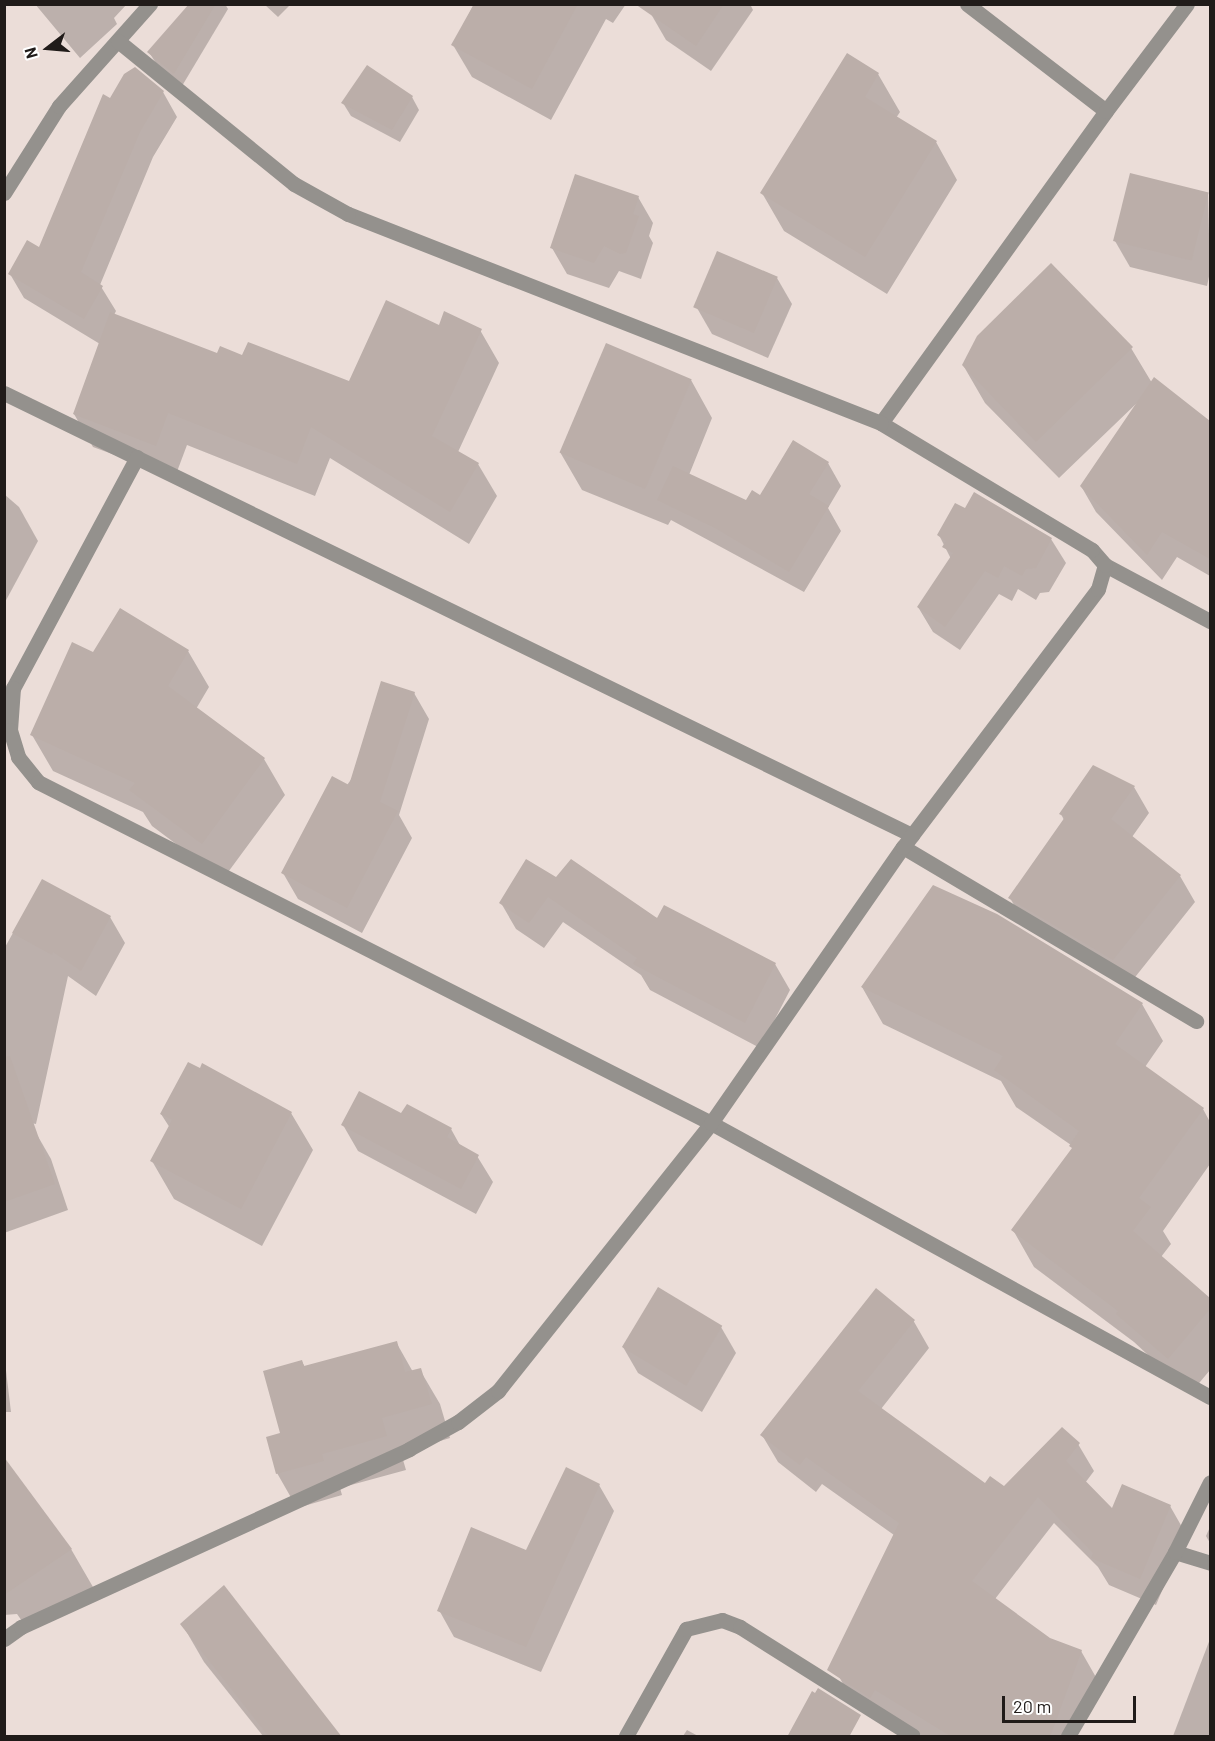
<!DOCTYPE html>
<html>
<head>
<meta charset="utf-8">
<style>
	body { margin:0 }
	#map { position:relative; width:1215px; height:1741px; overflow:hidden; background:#ebddd8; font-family:Barlow,sans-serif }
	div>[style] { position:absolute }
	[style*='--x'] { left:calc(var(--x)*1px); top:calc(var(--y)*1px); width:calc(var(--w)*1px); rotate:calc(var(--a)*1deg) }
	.shadow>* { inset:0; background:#0003 }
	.building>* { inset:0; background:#bbaea9; transform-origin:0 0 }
	.minor>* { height:15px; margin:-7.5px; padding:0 7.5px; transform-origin:7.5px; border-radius:7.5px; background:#94918d }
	span { translate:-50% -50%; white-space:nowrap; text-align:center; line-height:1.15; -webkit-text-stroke:5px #fff; paint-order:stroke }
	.frame { position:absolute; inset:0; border:6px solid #201b19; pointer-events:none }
	.north { position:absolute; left:18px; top:18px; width:60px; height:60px; -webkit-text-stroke:4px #fff; paint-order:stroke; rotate:254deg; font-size:16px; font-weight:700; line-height:24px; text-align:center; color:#201b19 }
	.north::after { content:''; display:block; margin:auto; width:21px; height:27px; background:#201b19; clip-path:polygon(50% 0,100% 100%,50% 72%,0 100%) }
	.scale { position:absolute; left:1002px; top:1696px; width:134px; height:27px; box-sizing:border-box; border:3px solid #201b19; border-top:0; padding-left:8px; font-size:18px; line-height:21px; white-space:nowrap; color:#201b19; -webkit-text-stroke:4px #fff; paint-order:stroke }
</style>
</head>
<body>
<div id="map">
	<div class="shadow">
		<i style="clip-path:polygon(35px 4px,127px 4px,114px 18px,117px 24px,80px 58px)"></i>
		<i style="clip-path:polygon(191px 4px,225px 4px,228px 9px,182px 86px,157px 65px,149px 52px)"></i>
		<i style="clip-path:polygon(264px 4px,291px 4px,278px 17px)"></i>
		<i style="clip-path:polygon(474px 4px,626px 4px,613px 23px,606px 19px,551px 120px,472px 77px,453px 45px)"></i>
		<i style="clip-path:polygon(658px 4px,750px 4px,753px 10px,711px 71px,666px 40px,651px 14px)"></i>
		<i style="clip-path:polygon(878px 74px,900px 112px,896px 118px,936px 142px,957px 180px,887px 294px,784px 231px,762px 193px)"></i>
		<i style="clip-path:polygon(163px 92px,177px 117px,153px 157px,100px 285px,116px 311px,114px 315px,218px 355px,350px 382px,440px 327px,480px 330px,499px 363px,458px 452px,478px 464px,497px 496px,469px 544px,330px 458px,315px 496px,187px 445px,175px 477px,93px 447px,74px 414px,100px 344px,24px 298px,10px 274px,40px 249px,110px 101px)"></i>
		<i style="clip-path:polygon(412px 97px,419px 110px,400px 142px,351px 116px,343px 103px)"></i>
		<i style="clip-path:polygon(1208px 194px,1210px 272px,1207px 286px,1130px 267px,1115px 241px)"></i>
		<i style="clip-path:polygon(638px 197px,653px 223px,649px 236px,653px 243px,641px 279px,619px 271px,609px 288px,567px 274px,552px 248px)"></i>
		<i style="clip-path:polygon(777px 278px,792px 304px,768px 358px,712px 334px,697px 308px)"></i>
		<i style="clip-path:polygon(1131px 348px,1152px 383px,1154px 379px,1210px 422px,1210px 576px,1177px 557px,1162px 580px,1096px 512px,1081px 486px,1139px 401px,1059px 478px,985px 403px,963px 365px)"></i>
		<i style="clip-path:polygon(691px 380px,712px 418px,689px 475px,746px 502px,828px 463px,841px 486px,828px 508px,841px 531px,804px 592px,671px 520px,668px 525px,582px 490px,560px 452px)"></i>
		<i style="clip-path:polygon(4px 494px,19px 507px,38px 541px,4px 604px)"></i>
		<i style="clip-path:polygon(939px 535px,1051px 539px,1066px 563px,1049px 592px,1040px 593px,1036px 600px,1018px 589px,1012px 601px,999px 594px,960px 650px,933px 632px,918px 607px,951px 559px)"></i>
		<i style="clip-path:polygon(188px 651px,209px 687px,196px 709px,264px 759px,285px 795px,223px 879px,152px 826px,143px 812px,53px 771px,32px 735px,94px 654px)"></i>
		<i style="clip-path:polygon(414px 693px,429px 719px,399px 815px,412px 838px,362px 933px,298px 899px,283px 873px)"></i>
		<i style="clip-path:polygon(1134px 787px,1149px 813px,1132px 837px,1180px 876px,1195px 902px,1128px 986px,1025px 924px,1010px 898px,1064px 820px,1061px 814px)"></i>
		<i style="clip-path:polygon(557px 879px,775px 964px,790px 990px,760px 1048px,650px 990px,641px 975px,563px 922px,544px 948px,516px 929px,501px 903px)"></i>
		<i style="clip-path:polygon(42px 881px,110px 917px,125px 943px,96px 996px,68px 976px,36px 1124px,4px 1118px,4px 949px)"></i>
		<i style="clip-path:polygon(996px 915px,1142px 1004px,1163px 1041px,1145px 1067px,1203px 1109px,1210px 1122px,1210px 1164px,1163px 1231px,1171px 1244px,1161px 1257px,1210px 1300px,1210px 1370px,1190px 1394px,1134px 1342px,1034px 1267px,1013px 1230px,1073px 1149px,1071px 1145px,1016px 1107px,1001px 1081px,883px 1024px,862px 987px)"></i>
		<i style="clip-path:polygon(291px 1113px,313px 1150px,262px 1246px,174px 1199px,152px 1161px,170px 1128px,161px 1114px)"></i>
		<i style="clip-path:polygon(402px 1115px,451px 1129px,461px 1147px,477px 1156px,493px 1182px,476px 1214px,358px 1151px,343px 1125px)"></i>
		<i style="clip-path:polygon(36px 1133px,51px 1159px,68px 1210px,4px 1233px,4px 1144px)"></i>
		<i style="clip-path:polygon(913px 1320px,929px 1348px,881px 1409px,985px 1485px,1004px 1488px,1078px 1444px,1094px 1471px,1085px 1483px,1113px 1510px,1170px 1506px,1186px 1534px,1156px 1605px,1109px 1585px,1098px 1567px,1054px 1523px,995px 1599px,1049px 1639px,1081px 1651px,1097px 1679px,1075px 1736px,923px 1736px,847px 1691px,832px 1664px,894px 1535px,822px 1484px,816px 1492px,778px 1462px,762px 1435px)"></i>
		<i style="clip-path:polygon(721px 1327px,736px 1353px,702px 1412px,638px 1373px,623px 1347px)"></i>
		<i style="clip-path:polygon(396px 1342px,413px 1372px,420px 1370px,440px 1404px,450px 1438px,401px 1453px,406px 1470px,340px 1488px,342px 1495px,297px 1508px,277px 1473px,281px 1434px,302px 1362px,305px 1367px)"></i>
		<i style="clip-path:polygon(4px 1354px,11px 1412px,4px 1412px)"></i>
		<i style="clip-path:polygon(4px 1459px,71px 1549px,93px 1587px,29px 1631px,17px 1614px,4px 1615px)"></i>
		<i style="clip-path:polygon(599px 1485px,614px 1511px,541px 1672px,454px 1637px,439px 1610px,527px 1552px)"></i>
		<i style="clip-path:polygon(1210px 1527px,1210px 1543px,1206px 1536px)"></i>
		<i style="clip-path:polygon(182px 1624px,340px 1736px,263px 1736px,204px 1662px)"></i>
		<i style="clip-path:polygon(1210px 1639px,1210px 1736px,1173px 1736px)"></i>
		<i style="clip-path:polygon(687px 1730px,698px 1736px,683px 1736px)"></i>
	</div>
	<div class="building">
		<i style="clip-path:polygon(189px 4px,216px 4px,174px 74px,147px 52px)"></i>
		<i style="clip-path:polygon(474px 4px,578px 4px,532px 89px,451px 45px)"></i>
		<i style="clip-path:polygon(635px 4px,724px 4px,696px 46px)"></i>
		<i style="clip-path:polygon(847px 53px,879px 73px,865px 97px,937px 141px,865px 257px,760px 193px)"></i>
		<i style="clip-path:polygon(367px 65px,413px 96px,392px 130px,341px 103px)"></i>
		<i style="clip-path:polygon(135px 67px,164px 91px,140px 132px,81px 272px,103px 286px,84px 319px,8px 274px,27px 240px,39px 247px,103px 94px,110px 98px,124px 74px)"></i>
		<i style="left:1130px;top:173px;width:81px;height:70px;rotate:14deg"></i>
		<i style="clip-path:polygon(575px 174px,639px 196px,633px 214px,639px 216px,626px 253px,620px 254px,604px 246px,594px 263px,550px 248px)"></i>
		<i style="left:717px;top:251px;width:66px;height:61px;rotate:23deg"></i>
		<i style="clip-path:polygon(1051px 263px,1133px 347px,1036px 442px,962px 365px,977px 336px)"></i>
		<i style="clip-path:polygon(386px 300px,439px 325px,444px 311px,482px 329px,432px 436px,479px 463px,450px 512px,311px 427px,297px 464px,168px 413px,156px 446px,73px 414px,110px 312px,217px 353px,220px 346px,242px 355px,248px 342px,349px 381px)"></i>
		<i style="left:606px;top:343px;width:93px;height:119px;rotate:23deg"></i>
		<i style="clip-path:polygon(1154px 377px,1210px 421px,1210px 559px,1162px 532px,1147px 555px,1080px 486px)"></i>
		<i style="clip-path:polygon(793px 440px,829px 462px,809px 494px,829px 506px,789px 572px,715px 528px,657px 500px,673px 466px,746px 500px,752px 490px,760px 495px)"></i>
		<i style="clip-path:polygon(974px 492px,1052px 538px,1036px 568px,1026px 569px,1022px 576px,1004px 566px,998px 578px,985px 571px,945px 627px,917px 607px,953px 553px,942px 547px,946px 541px,937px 535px,955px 503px,965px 508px)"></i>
		<i style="clip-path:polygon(120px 608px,189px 650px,168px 686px,265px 758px,202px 844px,129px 790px,135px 783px,30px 735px,72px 642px,93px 652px)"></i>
		<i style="clip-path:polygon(381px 681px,415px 692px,380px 802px,398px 811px,347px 908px,281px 873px,332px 776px,349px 785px)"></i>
		<i style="clip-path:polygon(1093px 765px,1135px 786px,1111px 819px,1181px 875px,1113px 960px,1008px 898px,1065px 817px,1059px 814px)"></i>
		<i style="clip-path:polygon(526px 859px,556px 877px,571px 859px,657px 918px,664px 905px,776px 963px,745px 1023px,633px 964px,637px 958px,548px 897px,529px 923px,499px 903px)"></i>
		<i style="clip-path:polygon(42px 879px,111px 916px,81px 971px,53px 952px,52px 955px,12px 933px)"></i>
		<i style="clip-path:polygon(933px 885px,997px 914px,1143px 1003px,1115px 1044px,1204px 1108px,1139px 1198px,1151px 1207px,1133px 1231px,1210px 1298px,1210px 1309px,1168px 1359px,1116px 1314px,1118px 1311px,1011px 1230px,1072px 1148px,1069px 1146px,1079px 1131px,994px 1070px,1003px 1056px,861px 987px)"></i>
		<i style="clip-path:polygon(10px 1056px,55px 1184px,4px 1202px,4px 1057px)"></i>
		<i style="clip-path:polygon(188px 1062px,200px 1068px,202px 1063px,292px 1112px,241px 1209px,150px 1161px,172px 1120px,160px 1114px)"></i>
		<i style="clip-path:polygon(359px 1091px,401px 1113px,407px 1104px,452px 1128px,447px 1137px,479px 1155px,461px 1189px,341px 1125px)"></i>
		<i style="left:658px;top:1287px;width:75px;height:70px;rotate:31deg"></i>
		<i style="clip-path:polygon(876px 1288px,915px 1320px,858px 1391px,985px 1483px,990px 1476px,1004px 1486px,1062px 1427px,1080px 1443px,1066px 1461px,1112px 1508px,1122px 1484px,1171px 1505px,1140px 1579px,1091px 1558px,1093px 1553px,1038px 1497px,972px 1581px,1050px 1638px,1082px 1650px,1050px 1737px,952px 1737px,875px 1690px,870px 1698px,827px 1670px,899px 1523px,806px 1457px,800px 1465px,760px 1435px)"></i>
		<i style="clip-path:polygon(397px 1341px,405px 1372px,421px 1368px,432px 1404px,382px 1418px,387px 1436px,322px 1454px,324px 1461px,276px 1474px,266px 1437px,280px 1433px,263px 1371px,302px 1360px,304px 1366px)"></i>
		<i style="clip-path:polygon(4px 1457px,72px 1549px,4px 1595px)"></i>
		<i style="clip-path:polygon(566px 1467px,600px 1484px,526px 1647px,437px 1611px,471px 1527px,526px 1550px)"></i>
		<i style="clip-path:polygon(224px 1585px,342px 1737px,269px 1737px,180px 1624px)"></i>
		<i style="clip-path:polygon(818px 1688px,861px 1715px,849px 1737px,787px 1737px,812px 1691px,815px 1693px)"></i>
	</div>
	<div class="minor">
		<i style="--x:967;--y:4;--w:175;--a:37.6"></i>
		<i style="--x:4;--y:193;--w:103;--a:-57.7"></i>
		<i style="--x:59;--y:106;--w:137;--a:-48.3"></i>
		<i style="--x:4;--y:393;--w:1010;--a:25.96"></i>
		<i style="--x:881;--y:423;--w:385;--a:-54.2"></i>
		<i style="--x:1106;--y:111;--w:134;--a:-52.9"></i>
		<i style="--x:137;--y:457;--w:262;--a:118.2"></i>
		<i style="--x:13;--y:688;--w:42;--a:94.1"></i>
		<i style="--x:10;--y:730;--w:28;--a:73"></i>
		<i style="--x:18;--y:757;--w:32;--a:51"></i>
		<i style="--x:38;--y:782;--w:754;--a:26.87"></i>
		<i style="--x:711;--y:1123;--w:569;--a:28.77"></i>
		<i style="--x:1105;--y:565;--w:119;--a:28.1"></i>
		<i style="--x:903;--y:847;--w:341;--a:30.7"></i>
		<i style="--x:1175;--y:1552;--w:37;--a:17"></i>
		<i style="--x:4;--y:1639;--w:21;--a:-35"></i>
		<i style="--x:21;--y:1627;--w:427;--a:-24.6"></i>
		<i style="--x:409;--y:1449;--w:56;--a:-28.9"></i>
		<i style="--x:458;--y:1422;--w:51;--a:-37.8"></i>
		<i style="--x:498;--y:1391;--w:342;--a:-51.5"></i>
		<i style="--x:711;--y:1123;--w:336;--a:-55.2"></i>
		<i style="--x:903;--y:847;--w:323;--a:-52.9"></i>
		<i style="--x:1098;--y:589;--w:25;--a:-74"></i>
		<i style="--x:1105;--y:565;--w:20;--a:-131"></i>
		<i style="--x:1092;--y:550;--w:246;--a:-149"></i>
		<i style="--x:881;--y:423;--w:573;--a:-158.59"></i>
		<i style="--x:348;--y:214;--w:62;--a:-150.9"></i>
		<i style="--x:294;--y:184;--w:227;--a:-140.9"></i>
		<i style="--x:626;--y:1736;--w:123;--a:-60.7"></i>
		<i style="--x:686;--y:1629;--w:37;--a:-14"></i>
		<i style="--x:722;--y:1620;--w:19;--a:21"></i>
		<i style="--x:740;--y:1627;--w:204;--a:32.2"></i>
		<i style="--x:1068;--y:1736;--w:213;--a:-59.8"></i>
		<i style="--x:1175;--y:1552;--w:78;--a:-63.4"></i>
	</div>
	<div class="frame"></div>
	<div class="north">N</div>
	<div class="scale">20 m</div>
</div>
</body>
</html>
